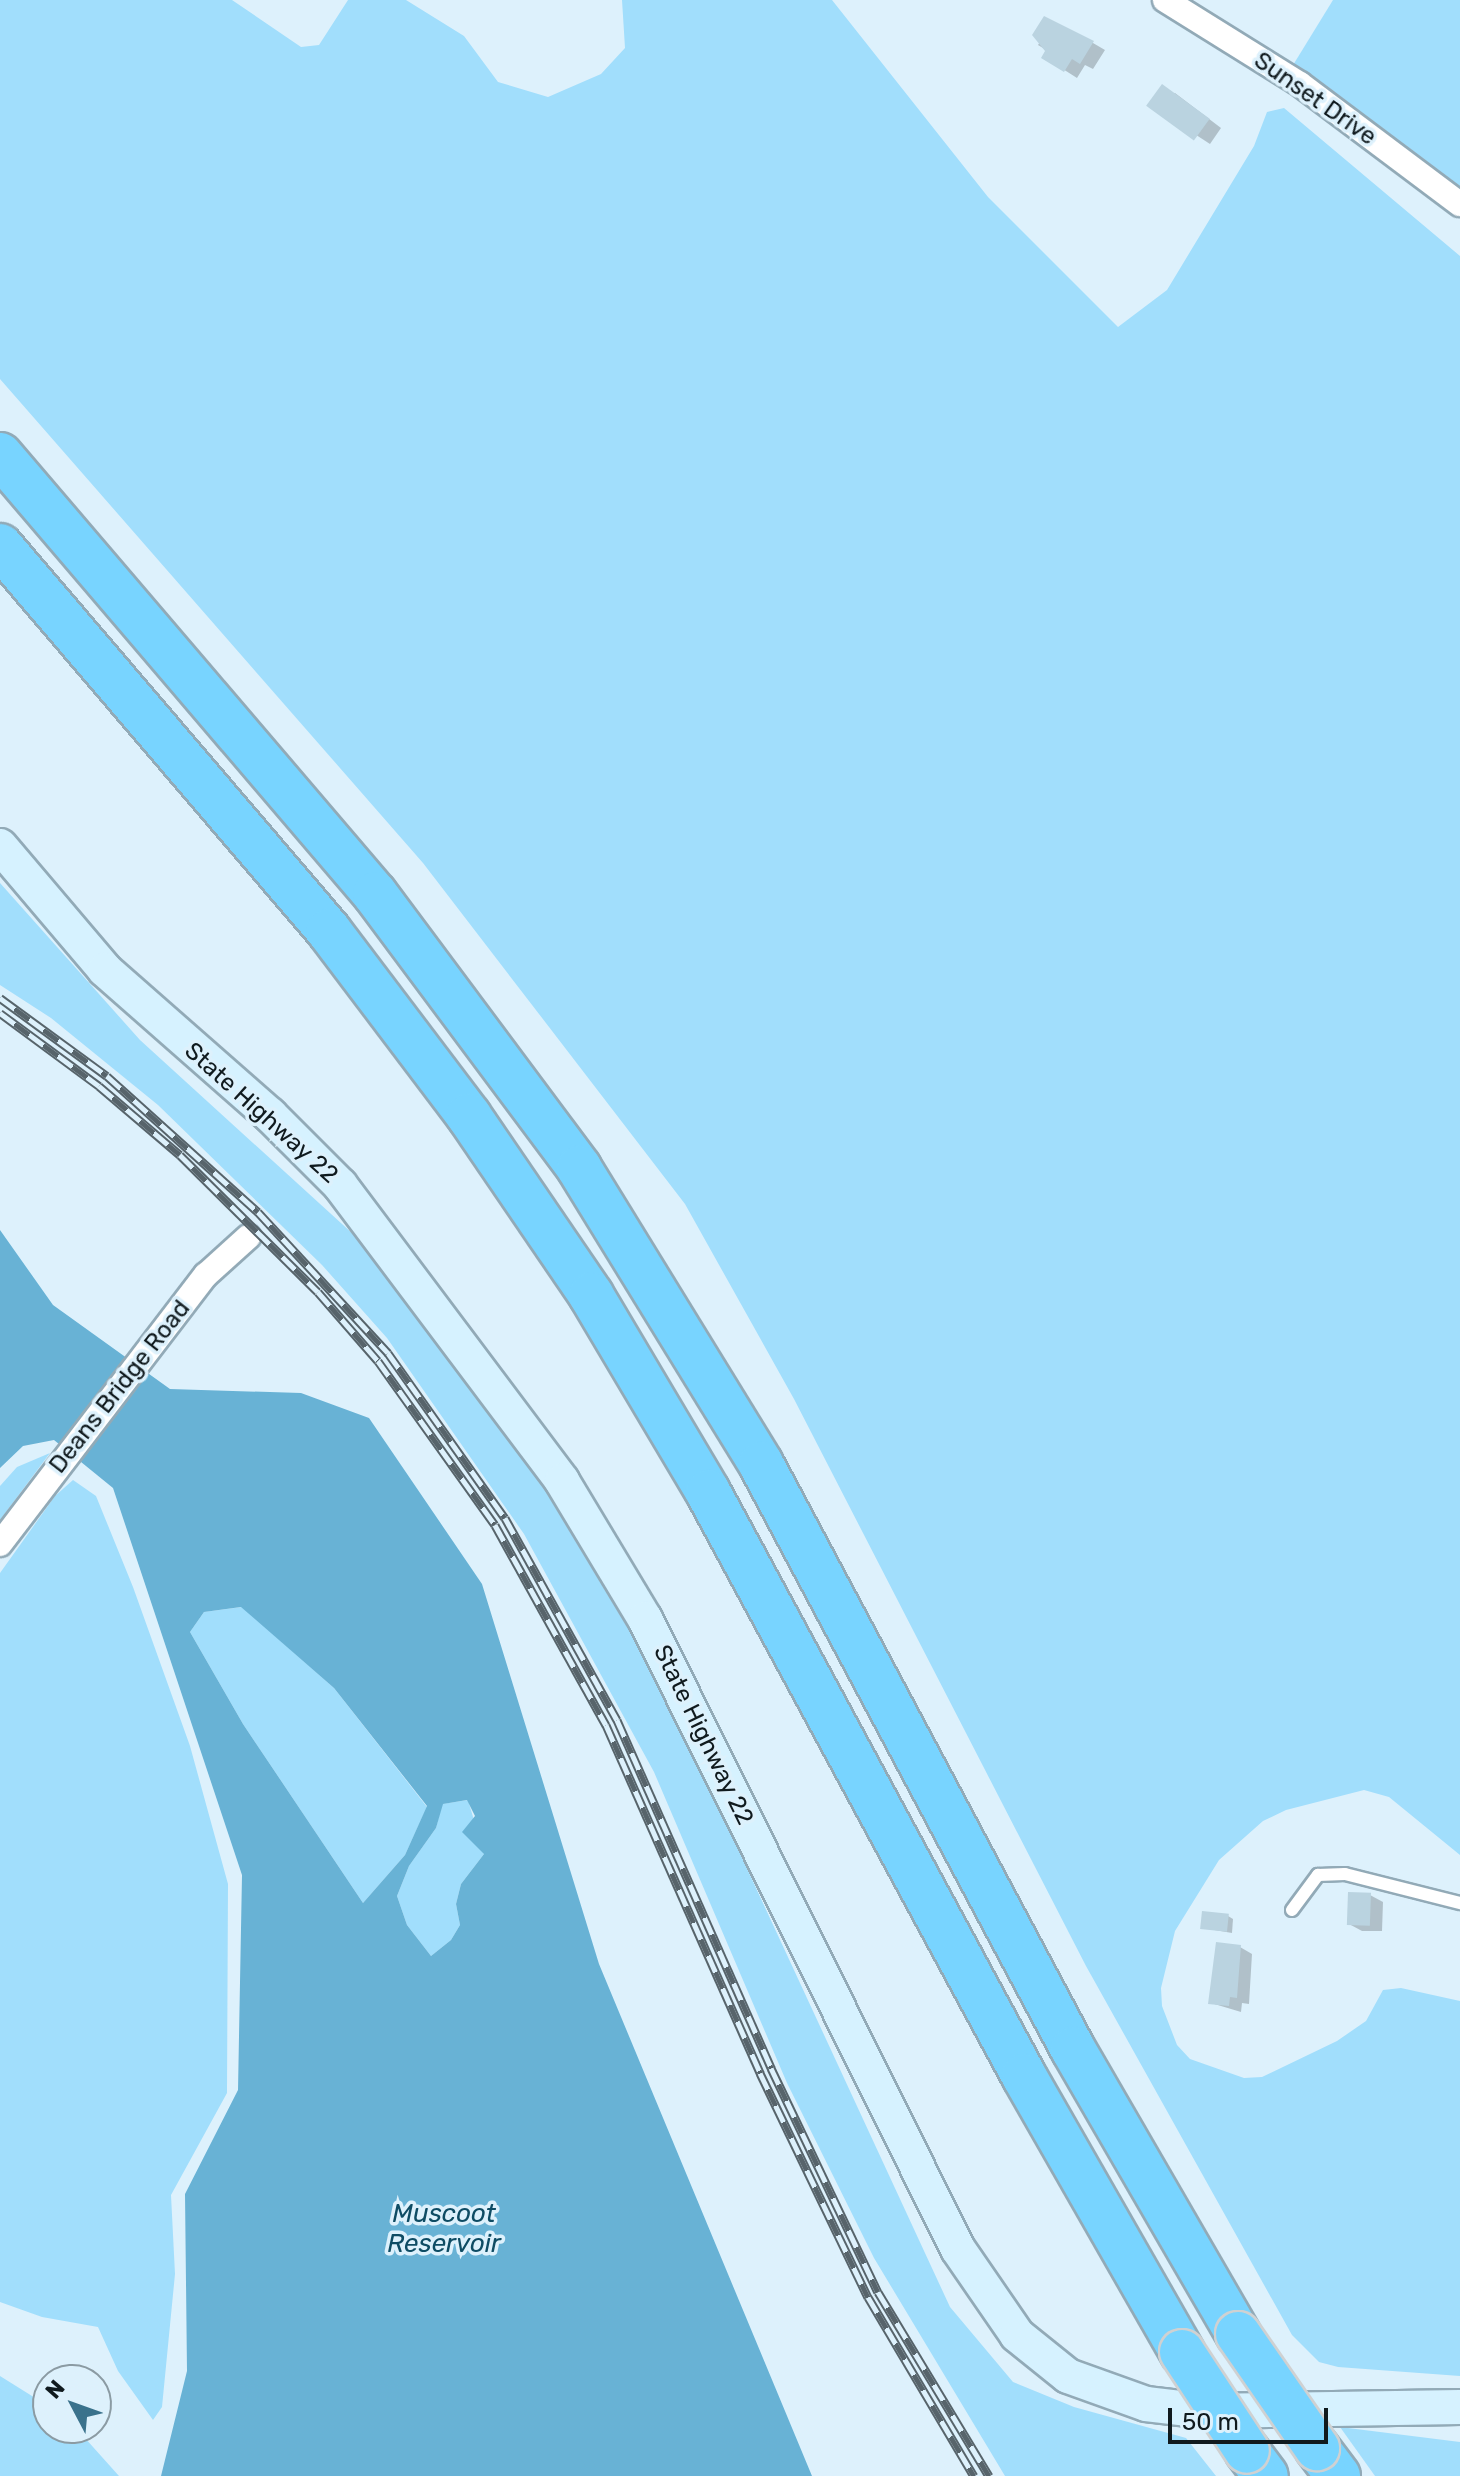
<!DOCTYPE html>
<html>
<head>
<meta charset="utf-8">
<style>
	body { margin:0 }
	#map { position:relative; width:1460px; height:2476px; overflow:hidden; background:#ddf1fc; font-family:Rubik,sans-serif }
	div>[style] { position:absolute }
	[style*='--x'] { left:calc(var(--x)*1px); top:calc(var(--y)*1px); width:calc(var(--w)*1px); rotate:calc(var(--a)*1deg) }
	.green>* { inset:0; background:#a1defc }
	.water>* { inset:0; background:#68b2d5 }
	.shadow>* { inset:0; background:#0003 }
	.building>* { inset:0; background:#bad3e0; transform-origin:0 0 }
	.roads { filter:drop-shadow(2px 0 #92aab7) drop-shadow(-2px 0 #92aab7) drop-shadow(0 2px #92aab7) drop-shadow(0 -2px #92aab7) }
	.lane>* { height:12px; margin:-6px; padding:0 6px; transform-origin:6px; border-radius:6px; background:#fff }
	.street>* { height:24px; margin:-12px; padding:0 12px; transform-origin:12px; border-radius:12px; background:#fff }
	.secondary>* { height:34px; margin:-17px; padding:0 17px; transform-origin:17px; border-radius:17px; background:#d6f2ff }
	.highway>* { height:44px; margin:-22px; padding:0 22px; transform-origin:22px; border-radius:22px; background:#78d4ff }
	.rail>* { height:9px; margin-top:-4.5px; transform-origin:0; background:repeating-linear-gradient(90deg,#ddf1fc 0 18px,#57646b 0 36px); box-sizing:border-box; border-block:2px solid #57646b }
	.bridges { filter:drop-shadow(2px 0 #cfd1d2) drop-shadow(-2px 0 #cfd1d2) drop-shadow(0 2px #cfd1d2) drop-shadow(0 -2px #cfd1d2) }
	.highway-bridge>* { height:44px; margin:-22px; padding:0 22px; transform-origin:22px; border-radius:22px; background:#78d4ff }
	span { translate:-50% -50%; white-space:nowrap; text-align:center; line-height:1.15; -webkit-text-stroke:7px #ddf1fc; paint-order:stroke }
	.street-label { font-size:24px; color:#101a1e }
	.water-label { font-size:26px; color:#0e4c64; font-style:italic }
	.north { position:absolute; left:32px; top:2364px; width:80px; height:80px; box-sizing:border-box; background:#ddf1fc; border:2px solid #8b9ba3; border-radius:50%; rotate:311deg; font-size:22px; font-weight:700; line-height:32px; text-align:center; color:#101a1e }
	.north::after { content:''; display:block; margin:auto; width:28px; height:36px; background:#3a728c; clip-path:polygon(50% 0,100% 100%,50% 72%,0 100%) }
	.scale { position:absolute; left:1168px; top:2408px; width:160px; height:36px; box-sizing:border-box; border:4px solid #101a1e; border-top:0; padding-left:10px; font-size:24px; line-height:28px; white-space:nowrap; color:#101a1e; -webkit-text-stroke:6px #ddf1fc; paint-order:stroke }
</style>
</head>
<body>
<div id="map">
	<div class="green">
		<i style="clip-path:polygon(0 0,232px 0,301px 47px,319px 45px,348px 0,406px 0,464px 36px,498px 82px,548px 97px,601px 74px,625px 48px,622px 0,832px 0,988px 197px,1118px 327px,1167px 290px,1254px 146px,1267px 112px,1284px 108px,1460px 256px,1460px 1855px,1389px 1797px,1364px 1790px,1286px 1810px,1263px 1821px,1219px 1860px,1175px 1931px,1161px 1988px,1162px 2006px,1177px 2045px,1190px 2059px,1244px 2078px,1262px 2077px,1337px 2041px,1366px 2021px,1383px 1990px,1401px 1988px,1460px 2001px,1460px 2376px,1338px 2367px,1319px 2362px,1292px 2335px,1086px 1966px,794px 1399px,685px 1204px,423px 863px,0 379px)"></i>
		<i style="clip-path:polygon(1333px 0,1460px 0,1460px 193px,1290px 70px)"></i>
		<i style="clip-path:polygon(0 883px,140px 1040px,353px 1234px,538px 1475px,636px 1641px,694px 1754px,950px 2307px,1013px 2382px,1074px 2407px,1186px 2438px,1216px 2476px,1005px 2476px,874px 2258px,787px 2083px,654px 1772px,524px 1534px,387px 1338px,322px 1265px,158px 1105px,51px 1018px,0 985px)"></i>
		<i style="clip-path:polygon(50px 1453px,0 1520px,0 1486px,17px 1467px)"></i>
		<i style="clip-path:polygon(73px 1480px,96px 1496px,133px 1587px,190px 1746px,228px 1884px,227px 2093px,171px 2195px,175px 2274px,162px 2407px,153px 2420px,118px 2371px,98px 2327px,42px 2317px,0 2302px,0 1573px,55px 1496px)"></i>
		<i style="clip-path:polygon(242px 1607px,334px 1688px,427px 1807px,405px 1855px,363px 1903px,243px 1724px,190px 1632px,204px 1612px)"></i>
		<i style="clip-path:polygon(468px 1800px,484px 1854px,461px 1884px,456px 1904px,460px 1925px,451px 1940px,431px 1956px,407px 1925px,397px 1896px,409px 1866px,436px 1828px,442px 1804px)"></i>
		<i style="clip-path:polygon(0 2376px,48px 2406px,48px 2428px,76px 2428px,119px 2476px,0 2476px)"></i>
		<i style="clip-path:polygon(1340px 2427px,1460px 2442px,1460px 2476px,1375px 2476px)"></i>
	</div>
	<div class="water">
		<i style="clip-path:polygon(evenodd,0 1230px,53px 1305px,170px 1389px,301px 1393px,369px 1418px,482px 1584px,599px 1964px,812px 2476px,161px 2476px,187px 2371px,185px 2194px,238px 2090px,242px 1875px,113px 1488px,54px 1440px,23px 1446px,0 1468px,0 1230px,241px 1607px,334px 1688px,427px 1806px,405px 1855px,363px 1903px,243px 1724px,190px 1632px,204px 1612px,241px 1607px,0 1230px,467px 1800px,475px 1816px,462px 1832px,484px 1854px,461px 1884px,456px 1904px,460px 1925px,451px 1940px,431px 1956px,407px 1925px,397px 1896px,409px 1866px,436px 1828px,443px 1804px,467px 1800px)"></i>
	</div>
	<div class="shadow">
		<i style="clip-path:polygon(1042px 39px,1093px 43px,1105px 50px,1093px 69px,1085px 65px,1077px 78px,1044px 57px,1048px 51px,1038px 45px)"></i>
		<i style="clip-path:polygon(1175px 93px,1221px 128px,1210px 144px,1150px 105px)"></i>
		<i style="clip-path:polygon(1370px 1895px,1383px 1902px,1382px 1931px,1362px 1931px,1349px 1924px)"></i>
		<i style="clip-path:polygon(1228px 1916px,1233px 1919px,1232px 1933px,1203px 1928px)"></i>
		<i style="clip-path:polygon(1240px 1947px,1252px 1954px,1249px 2004px,1242px 2003px,1241px 2012px,1211px 2003px)"></i>
	</div>
	<div class="building">
		<i style="clip-path:polygon(1044px 16px,1094px 41px,1080px 64px,1072px 59px,1064px 72px,1041px 58px,1045px 51px,1032px 35px)"></i>
		<i style="left:1162px;top:84px;width:59px;height:27px;rotate:36deg"></i>
		<i style="left:1348px;top:1892px;width:23px;height:33px;rotate:2deg"></i>
		<i style="left:1202px;top:1911px;width:27px;height:18px;rotate:6deg"></i>
		<i style="clip-path:polygon(1216px 1942px,1241px 1945px,1237px 1998px,1230px 1997px,1229px 2006px,1208px 2004px)"></i>
	</div>
	<div class="roads">
		<div class="lane">
			<i style="--x:1292;--y:1910;--w:44;--a:-53.4"></i>
			<i style="--x:1318;--y:1875;--w:27;--a:-2"></i>
			<i style="--x:1345;--y:1874;--w:119;--a:14.2"></i>
		</div>
		<div class="street">
			<i style="--x:1165;--y:0;--w:159;--a:31.9"></i>
			<i style="--x:1300;--y:84;--w:200;--a:36.9"></i>
			<i style="--x:0;--y:1544;--w:339;--a:-52.6"></i>
			<i style="--x:206;--y:1275;--w:57;--a:-42.1"></i>
		</div>
		<div class="secondary">
			<i style="--x:0;--y:846;--w:162;--a:49.7"></i>
			<i style="--x:105;--y:970;--w:220;--a:41.3"></i>
			<i style="--x:270;--y:1115;--w:99;--a:45"></i>
			<i style="--x:340;--y:1185;--w:370;--a:53.1"></i>
			<i style="--x:562;--y:1481;--w:161;--a:59"></i>
			<i style="--x:645;--y:1619;--w:703;--a:63.58"></i>
			<i style="--x:958;--y:2249;--w:104;--a:55.5"></i>
			<i style="--x:1017;--y:2335;--w:65;--a:38.8"></i>
			<i style="--x:1068;--y:2376;--w:83;--a:19.7"></i>
			<i style="--x:1146;--y:2404;--w:60;--a:6.7"></i>
			<i style="--x:1206;--y:2411;--w:254;--a:-0.9"></i>
		</div>
		<div class="highway">
			<i style="--x:0;--y:455;--w:577;--a:49.5"></i>
			<i style="--x:375;--y:894;--w:342;--a:53.3"></i>
			<i style="--x:579;--y:1168;--w:347;--a:58.4"></i>
			<i style="--x:761;--y:1464;--w:663;--a:61.93"></i>
			<i style="--x:1073;--y:2049;--w:329;--a:59.9"></i>
			<i style="--x:0;--y:546;--w:506;--a:49.48"></i>
			<i style="--x:329;--y:931;--w:232;--a:52.9"></i>
			<i style="--x:469;--y:1116;--w:217;--a:55.7"></i>
			<i style="--x:591;--y:1295;--w:229;--a:59.3"></i>
			<i style="--x:708;--y:1492;--w:664;--a:61.58"></i>
			<i style="--x:1024;--y:2076;--w:318;--a:60.2"></i>
			<i style="--x:1317;--y:2448;--w:35;--a:53"></i>
			<i style="--x:1247;--y:2451;--w:31;--a:53"></i>
		</div>
	</div>
	<div class="rail">
		<i style="--x:0;--y:998;--w:132;--a:36.1"></i>
		<i style="--x:107;--y:1076;--w:203;--a:42"></i>
		<i style="--x:258;--y:1212;--w:192;--a:47.3"></i>
		<i style="--x:388;--y:1353;--w:202;--a:54.7"></i>
		<i style="--x:505;--y:1518;--w:231;--a:61"></i>
		<i style="--x:617;--y:1720;--w:381;--a:66.1"></i>
		<i style="--x:771;--y:2068;--w:248;--a:64.5"></i>
		<i style="--x:878;--y:2292;--w:215;--a:58.9"></i>
		<i style="--x:0;--y:1013;--w:123;--a:36.4"></i>
		<i style="--x:99;--y:1086;--w:106;--a:40.4"></i>
		<i style="--x:180;--y:1155;--w:194;--a:44.8"></i>
		<i style="--x:318;--y:1292;--w:91;--a:49"></i>
		<i style="--x:378;--y:1361;--w:201;--a:54.5"></i>
		<i style="--x:495;--y:1525;--w:229;--a:61"></i>
		<i style="--x:606;--y:1725;--w:381;--a:66.1"></i>
		<i style="--x:760;--y:2073;--w:249;--a:64.3"></i>
		<i style="--x:868;--y:2297;--w:208;--a:59.4"></i>
	</div>
	<div class="bridges">
		<div class="highway-bridge">
			<i style="--x:1238;--y:2334;--w:139;--a:55.3"></i>
			<i style="--x:1182;--y:2352;--w:118;--a:56.7"></i>
		</div>
	</div>
	<div class="street-label">
		<span style="left:1315px;top:99px;rotate:35deg">Sunset Drive</span>
		<span style="left:261px;top:1113px;rotate:42deg">State Highway 22</span>
		<span style="left:120px;top:1387px;rotate:-52deg">Deans Bridge Road</span>
		<span style="left:703px;top:1735px;rotate:64deg">State Highway 22</span>
	</div>
	<div class="water-label">
		<span style="left:444px;top:2229px">Muscoot<br>Reservoir</span>
	</div>
	<div class="north">N</div>
	<div class="scale">50 m</div>
</div>
</body>
</html>
